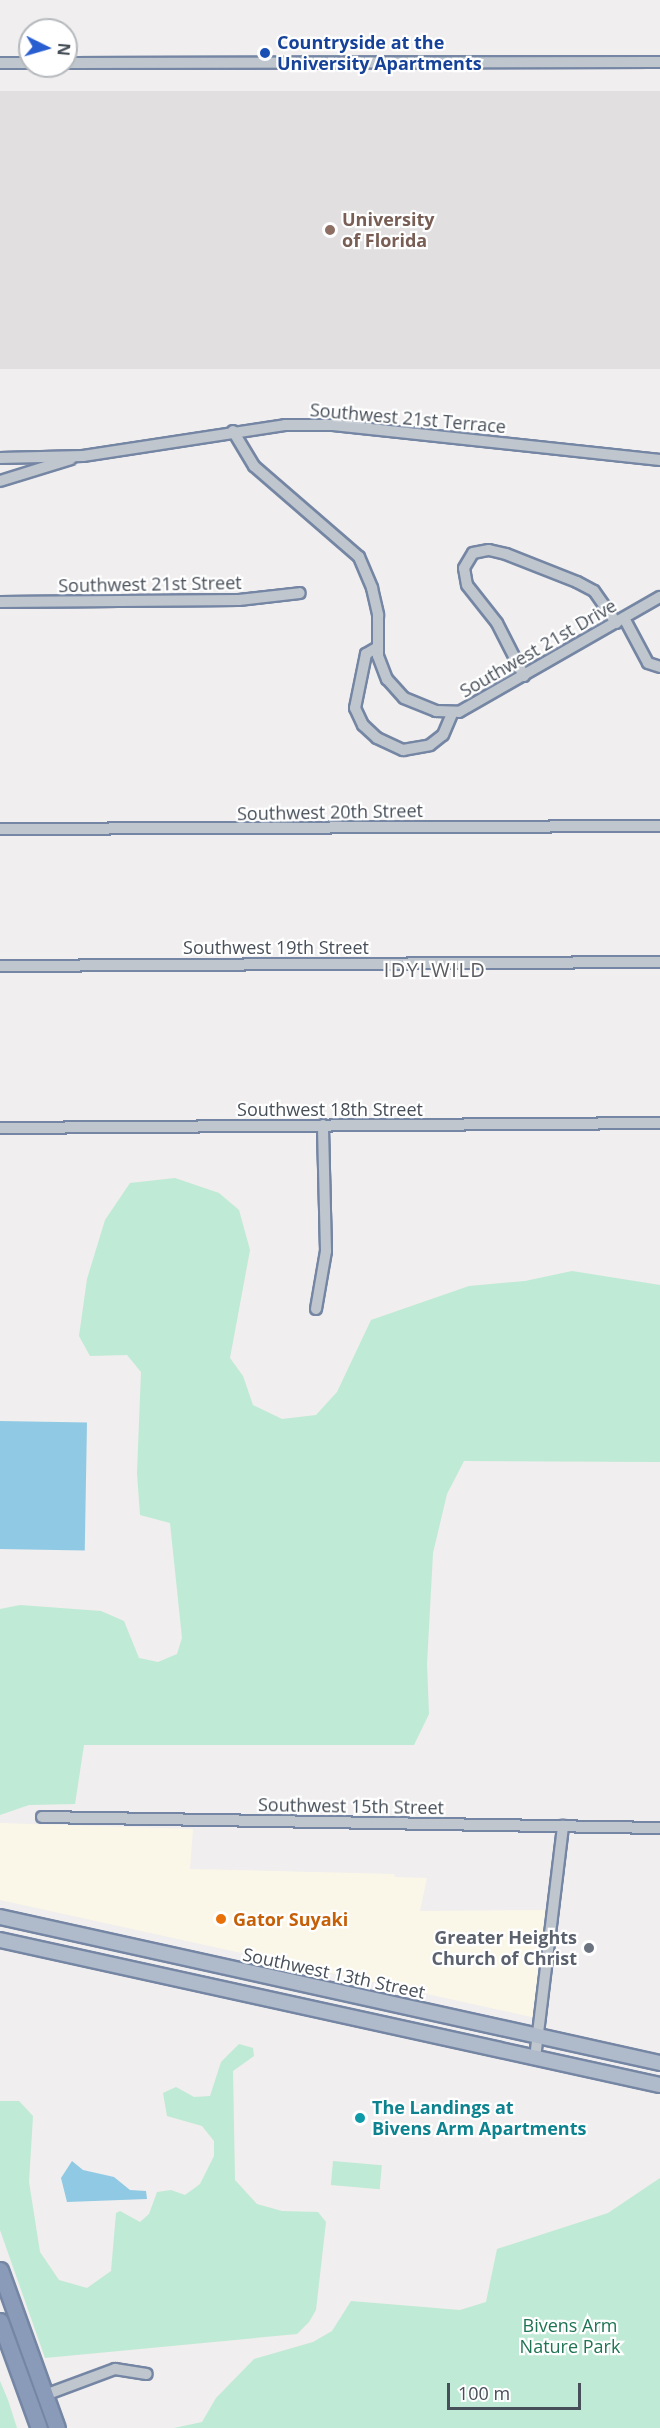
<!DOCTYPE html>
<html>
<head>
<meta charset="utf-8">
<style>
	body { margin:0 }
	#map { position:relative; width:660px; height:2428px; overflow:hidden; background:#f0eeee; font-family:"Open Sans",sans-serif }
	div>[style] { position:absolute }
	[style*='--x'] { left:calc(var(--x)*1px); top:calc(var(--y)*1px); width:calc(var(--w)*1px); rotate:calc(var(--a)*1deg) }
	.commercial>* { inset:0; background:#faf7e8 }
	.education>* { inset:0; background:#e1dfdf; transform-origin:0 0 }
	.green>* { inset:0; background:#bfead5; transform-origin:0 0 }
	.water>* { inset:0; background:#90c9e4; transform-origin:0 0 }
	.roads { filter:drop-shadow(2px 0 #7586a4) drop-shadow(-2px 0 #7586a4) drop-shadow(0 2px #7586a4) drop-shadow(0 -2px #7586a4) }
	.minor>* { height:10px; margin:-5px; padding:0 5px; transform-origin:5px; border-radius:5px; background:#bfc6ce }
	.major>* { height:14px; margin:-7px; padding:0 7px; transform-origin:7px; border-radius:7px; background:#afbaca }
	.highway>* { height:15px; margin:-7.5px; padding:0 7.5px; transform-origin:7.5px; border-radius:7.5px; background:#899bb8 }
	.dots>* { width:16px; height:16px; translate:-50% -50%; box-sizing:border-box; border:3px solid #fff; border-radius:50% }
	span { translate:-50% -50%; white-space:nowrap; text-align:center; line-height:1.15; -webkit-text-stroke:4.5px #fff; paint-order:stroke }
	.transit-label { font-size:18px; color:#164399; font-weight:700 }
	.left { translate:0 -50%; text-align:left }
	.education-label { font-size:18px; color:#785e54; font-weight:700 }
	.street-label { font-size:18px; color:#474f59 }
	.food-label { font-size:18px; color:#c56008; font-weight:700 }
	.worship-label { font-size:18px; color:#5b616d; font-weight:700 }
	.right { translate:-100% -50%; text-align:right }
	.culture-label { font-size:18px; color:#0d838f; font-weight:700 }
	.park-label { font-size:18px; color:#1f7453 }
	.neighbourhood-label { font-size:20px; color:#5b5d62; letter-spacing:1.5px }
	.north { position:absolute; left:18px; top:18px; width:60px; height:60px; box-sizing:border-box; background:#fff; border:2px solid #b5b9bd; border-radius:50%; rotate:95deg; font-size:16px; font-weight:700; line-height:24px; text-align:center; color:#474f59 }
	.north::after { content:''; display:block; margin:auto; width:21px; height:27px; background:#285ecf; clip-path:polygon(50% 0,100% 100%,50% 72%,0 100%) }
	.scale { position:absolute; left:447px; top:2383px; width:134px; height:27px; box-sizing:border-box; border:3px solid #474f59; border-top:0; padding-left:8px; font-size:18px; line-height:21px; white-space:nowrap; color:#474f59; -webkit-text-stroke:4px #fff; paint-order:stroke }
</style>
</head>
<body>
<div id="map">
	<div class="commercial">
		<i style="clip-path:polygon(0 1823px,193px 1829px,190px 1869px,394px 1874px,395px 1877px,427px 1878px,420px 1911px,553px 1910px,536px 2018px,0 1900px)"></i>
	</div>
	<div class="education">
		<i style="left:660px;top:91px;width:278px;height:660px;rotate:90deg"></i>
	</div>
	<div class="green">
		<i style="clip-path:polygon(175px 1178px,219px 1193px,239px 1210px,250px 1250px,230px 1358px,243px 1376px,253px 1405px,282px 1419px,316px 1415px,337px 1392px,371px 1320px,469px 1286px,525px 1281px,572px 1271px,660px 1285px,660px 1462px,464px 1461px,447px 1494px,433px 1553px,427px 1664px,429px 1714px,414px 1745px,84px 1745px,75px 1804px,29px 1805px,0 1815px,0 1609px,20px 1605px,101px 1611px,124px 1621px,139px 1658px,158px 1662px,177px 1654px,182px 1638px,170px 1523px,140px 1515px,137px 1473px,141px 1372px,127px 1355px,90px 1356px,79px 1336px,87px 1279px,105px 1220px,130px 1183px)"></i>
		<i style="clip-path:polygon(239px 2044px,253px 2048px,254px 2056px,233px 2071px,235px 2180px,257px 2204px,282px 2211px,318px 2212px,326px 2222px,316px 2310px,309px 2322px,297px 2334px,45px 2358px,0 2230px,0 2101px,19px 2101px,33px 2116px,29px 2182px,40px 2252px,59px 2280px,87px 2288px,111px 2271px,116px 2213px,120px 2211px,140px 2222px,149px 2214px,157px 2192px,171px 2190px,185px 2195px,200px 2184px,214px 2156px,214px 2141px,202px 2126px,167px 2116px,163px 2093px,176px 2087px,194px 2097px,210px 2096px,221px 2062px)"></i>
		<i style="left:333px;top:2161px;width:49px;height:24px;rotate:5deg"></i>
		<i style="clip-path:polygon(660px 2178px,660px 2428px,174px 2428px,202px 2422px,216px 2398px,254px 2359px,313px 2342px,332px 2331px,351px 2301px,460px 2310px,486px 2302px,497px 2249px,608px 2213px)"></i>
		<i style="clip-path:polygon(0 2381px,8px 2400px,17px 2428px,0 2428px)"></i>
	</div>
	<div class="water">
		<i style="left:0;top:1421px;width:87px;height:128px;rotate:1deg"></i>
		<i style="clip-path:polygon(72px 2161px,83px 2170px,114px 2177px,130px 2190px,146px 2191px,147px 2199px,67px 2202px,61px 2178px)"></i>
	</div>
	<div class="roads">
		<div class="minor">
			<i style="--x:0;--y:63;--w:30;--a:0"></i>
			<i style="--x:66;--y:63;--w:594;--a:-0.1"></i>
			<i style="--x:233;--y:431;--w:41;--a:59"></i>
			<i style="--x:254;--y:466;--w:139;--a:40.9"></i>
			<i style="--x:359;--y:557;--w:34;--a:67"></i>
			<i style="--x:372;--y:588;--w:28;--a:77"></i>
			<i style="--x:378;--y:615;--w:41;--a:90"></i>
			<i style="--x:378;--y:656;--w:25;--a:69"></i>
			<i style="--x:387;--y:679;--w:25;--a:48"></i>
			<i style="--x:404;--y:698;--w:35;--a:22"></i>
			<i style="--x:436;--y:711;--w:23;--a:2"></i>
			<i style="--x:459;--y:712;--w:232;--a:-29.8"></i>
			<i style="--x:0;--y:458;--w:83;--a:-1.4"></i>
			<i style="--x:83;--y:456;--w:204;--a:-8.7"></i>
			<i style="--x:285;--y:425;--w:48;--a:0"></i>
			<i style="--x:333;--y:425;--w:329;--a:6.1"></i>
			<i style="--x:0;--y:481;--w:74;--a:-17.2"></i>
			<i style="--x:0;--y:602;--w:239;--a:-0.5"></i>
			<i style="--x:239;--y:600;--w:61;--a:-6.5"></i>
			<i style="--x:624;--y:618;--w:51;--a:61.9"></i>
			<i style="--x:648;--y:663;--w:13;--a:18"></i>
			<i style="--x:378;--y:647;--w:14;--a:150"></i>
			<i style="--x:366;--y:654;--w:55;--a:101.5"></i>
			<i style="--x:355;--y:708;--w:19;--a:65"></i>
			<i style="--x:363;--y:725;--w:19;--a:43"></i>
			<i style="--x:377;--y:738;--w:29;--a:25"></i>
			<i style="--x:403;--y:750;--w:27;--a:-10"></i>
			<i style="--x:430;--y:745;--w:16;--a:-38"></i>
			<i style="--x:443;--y:735;--w:25;--a:-67"></i>
			<i style="--x:524;--y:676;--w:59;--a:-117"></i>
			<i style="--x:497;--y:623;--w:48;--a:-128.3"></i>
			<i style="--x:467;--y:585;--w:17;--a:-100"></i>
			<i style="--x:464;--y:568;--w:17;--a:-59"></i>
			<i style="--x:473;--y:553;--w:16;--a:-11"></i>
			<i style="--x:489;--y:550;--w:17;--a:13"></i>
			<i style="--x:506;--y:554;--w:76;--a:21.5"></i>
			<i style="--x:577;--y:582;--w:19;--a:28"></i>
			<i style="--x:594;--y:591;--w:39;--a:55"></i>
			<i style="--x:0;--y:829;--w:660;--a:-0.26"></i>
			<i style="--x:0;--y:966;--w:660;--a:-0.35"></i>
			<i style="--x:0;--y:1128;--w:660;--a:-0.43"></i>
			<i style="--x:316;--y:1309;--w:59;--a:-80.2"></i>
			<i style="--x:326;--y:1251;--w:126;--a:-91.4"></i>
			<i style="--x:42;--y:1817;--w:618;--a:1.02"></i>
			<i style="--x:535;--y:2058;--w:234;--a:-83.1"></i>
			<i style="--x:45;--y:2395;--w:75;--a:-20.4"></i>
			<i style="--x:115;--y:2369;--w:32;--a:9"></i>
		</div>
		<div class="major">
			<i style="--x:0;--y:1917;--w:676;--a:12.47"></i>
			<i style="--x:0;--y:1940;--w:676;--a:12.39"></i>
		</div>
		<div class="highway">
			<i style="--x:0;--y:2270;--w:168;--a:70.2"></i>
			<i style="--x:0;--y:2321;--w:114;--a:70"></i>
		</div>
	</div>
	<div class="dots">
		<i style="left:265px;top:53px;background:#1a4fb4"></i>
		<i style="left:330px;top:230px;background:#8d6e63"></i>
		<i style="left:221px;top:1919px;background:#e8710a"></i>
		<i style="left:589px;top:1948px;background:#6b7280"></i>
		<i style="left:360px;top:2118px;background:#0f9aa8"></i>
	</div>
	<div class="transit-label">
		<span class="left" style="left:277px;top:53px">Countryside at the<br>University Apartments</span>
	</div>
	<div class="education-label">
		<span class="left" style="left:342px;top:230px">University<br>of Florida</span>
	</div>
	<div class="street-label">
		<span style="left:408px;top:418px;rotate:5deg">Southwest 21st Terrace</span>
		<span style="left:150px;top:584px;rotate:-1deg">Southwest 21st Street</span>
		<span style="left:538px;top:648px;rotate:-30deg">Southwest 21st Drive</span>
		<span style="left:330px;top:812px;rotate:-1deg">Southwest 20th Street</span>
		<span style="left:276px;top:947px">Southwest 19th Street</span>
		<span style="left:330px;top:1109px">Southwest 18th Street</span>
		<span style="left:351px;top:1806px;rotate:1deg">Southwest 15th Street</span>
		<span style="left:334px;top:1973px;rotate:12deg">Southwest 13th Street</span>
	</div>
	<div class="food-label">
		<span class="left" style="left:233px;top:1919px">Gator Suyaki</span>
	</div>
	<div class="worship-label">
		<span class="right" style="left:577px;top:1948px">Greater Heights<br>Church of Christ</span>
	</div>
	<div class="culture-label">
		<span class="left" style="left:372px;top:2118px">The Landings at<br>Bivens Arm Apartments</span>
	</div>
	<div class="park-label">
		<span style="left:570px;top:2336px">Bivens Arm<br>Nature Park</span>
	</div>
	<div class="neighbourhood-label">
		<span style="left:435px;top:969px">IDYLWILD</span>
	</div>
	<div class="north">N</div>
	<div class="scale">100 m</div>
</div>
</body>
</html>
